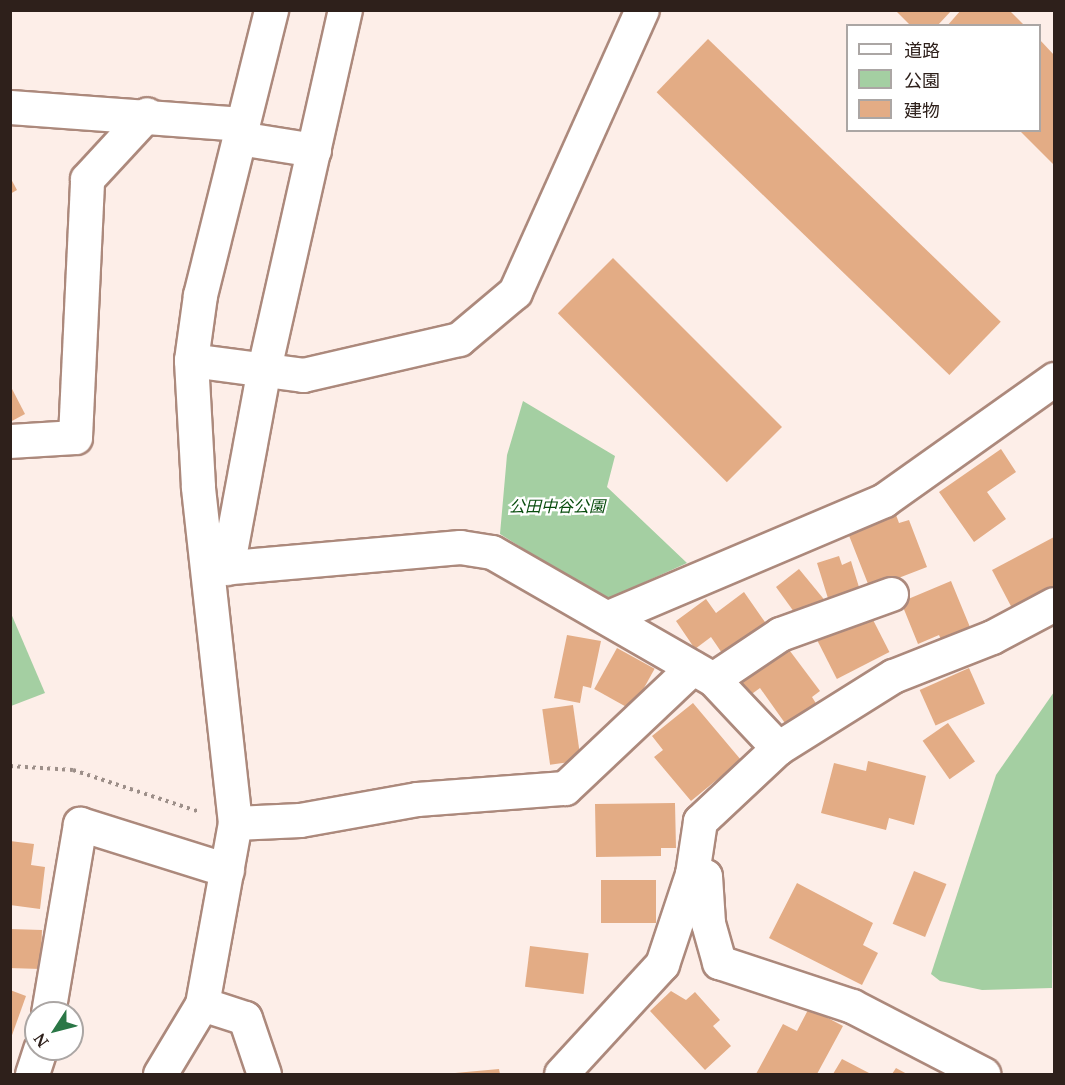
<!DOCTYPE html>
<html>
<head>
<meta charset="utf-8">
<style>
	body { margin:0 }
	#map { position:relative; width:1065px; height:1085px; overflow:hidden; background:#fdeee8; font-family:"Noto Serif","Noto Sans JP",serif }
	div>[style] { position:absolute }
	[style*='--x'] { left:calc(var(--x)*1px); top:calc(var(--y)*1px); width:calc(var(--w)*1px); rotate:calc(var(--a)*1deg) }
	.green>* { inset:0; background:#a4cfa2 }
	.building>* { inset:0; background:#e3ac85; transform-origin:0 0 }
	.path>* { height:4px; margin-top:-2px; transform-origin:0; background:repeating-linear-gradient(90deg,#9d8f89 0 3px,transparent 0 7.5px) }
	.roads { filter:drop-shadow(2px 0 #ac897c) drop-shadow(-2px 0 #ac897c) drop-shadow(0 2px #ac897c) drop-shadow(0 -2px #ac897c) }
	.minor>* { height:33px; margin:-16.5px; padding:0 16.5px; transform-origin:16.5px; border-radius:16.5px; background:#fff }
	span { translate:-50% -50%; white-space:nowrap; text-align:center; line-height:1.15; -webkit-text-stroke:4.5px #fff; paint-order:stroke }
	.park-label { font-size:16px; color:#094d0e; font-style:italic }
	.frame { position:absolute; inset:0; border:12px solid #2e201b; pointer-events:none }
	.legend { position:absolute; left:846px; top:24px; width:195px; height:108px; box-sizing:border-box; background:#fff; border:2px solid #aba6a4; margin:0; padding:8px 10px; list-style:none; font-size:18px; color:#2e201b }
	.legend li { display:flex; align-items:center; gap:12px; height:30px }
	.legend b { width:30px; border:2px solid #aba6a4 }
	.north { position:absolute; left:24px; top:1001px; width:60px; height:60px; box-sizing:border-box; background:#fff; border:2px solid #aba6a4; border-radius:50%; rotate:234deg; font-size:16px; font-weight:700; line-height:24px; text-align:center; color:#2e201b }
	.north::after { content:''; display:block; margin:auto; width:21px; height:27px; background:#2a7746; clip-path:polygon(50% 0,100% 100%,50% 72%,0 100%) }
</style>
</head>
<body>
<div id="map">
	<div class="green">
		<i style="clip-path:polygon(523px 401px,615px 456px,607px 487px,687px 563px,605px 600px,500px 534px,507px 455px)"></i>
		<i style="clip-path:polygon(10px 611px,45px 693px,11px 706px,10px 706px)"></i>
		<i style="clip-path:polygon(1054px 692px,1052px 988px,982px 990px,940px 981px,931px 974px,996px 775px)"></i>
	</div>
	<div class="building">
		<i style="clip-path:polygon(895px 10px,952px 10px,937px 26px,911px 26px)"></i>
		<i style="clip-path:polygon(961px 10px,1009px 10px,1025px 26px,947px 26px)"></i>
		<i style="left:708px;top:39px;width:407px;height:74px;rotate:44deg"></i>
		<i style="clip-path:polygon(1040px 40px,1054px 55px,1054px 165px,1019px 130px,1040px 130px)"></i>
		<i style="clip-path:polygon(10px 177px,17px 190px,10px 194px)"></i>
		<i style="left:613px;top:258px;width:239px;height:78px;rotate:45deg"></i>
		<i style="clip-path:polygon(10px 385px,25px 414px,10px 422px)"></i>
		<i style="clip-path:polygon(1001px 449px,1016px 472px,987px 492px,1006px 519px,974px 542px,939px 492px)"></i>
		<i style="clip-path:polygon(896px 515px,899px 523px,909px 520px,927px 567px,870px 589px,848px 533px)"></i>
		<i style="clip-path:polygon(1054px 537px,1054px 588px,1013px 610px,992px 570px)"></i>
		<i style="clip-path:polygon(839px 556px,842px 565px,851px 561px,862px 597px,831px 608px,817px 563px)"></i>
		<i style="clip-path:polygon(799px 569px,827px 603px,797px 616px,776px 587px)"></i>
		<i style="clip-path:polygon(951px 581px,972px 632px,943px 644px,939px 635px,918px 644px,901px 602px)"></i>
		<i style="clip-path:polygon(744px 592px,767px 625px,724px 656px,711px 637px,695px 649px,676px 621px,706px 599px,716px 613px)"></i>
		<i style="left:869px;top:612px;width:45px;height:59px;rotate:63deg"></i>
		<i style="clip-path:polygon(567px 635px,601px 641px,591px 688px,583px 686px,580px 703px,554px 698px)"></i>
		<i style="clip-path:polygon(787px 647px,820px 691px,812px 697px,817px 705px,787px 726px,760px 688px,749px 696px,733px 674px)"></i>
		<i style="left:617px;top:648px;width:43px;height:47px;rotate:29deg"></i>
		<i style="left:969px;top:668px;width:39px;height:54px;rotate:66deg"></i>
		<i style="clip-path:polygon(693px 703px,741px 760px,691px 801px,654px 757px,663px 750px,652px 736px)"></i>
		<i style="left:573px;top:705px;width:56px;height:31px;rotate:82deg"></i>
		<i style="left:948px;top:723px;width:47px;height:31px;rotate:55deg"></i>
		<i style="clip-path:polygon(868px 761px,926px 776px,914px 825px,889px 818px,886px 830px,821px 813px,834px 763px,866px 771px)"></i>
		<i style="clip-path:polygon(675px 803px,676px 848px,661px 848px,661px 856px,596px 857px,595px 804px)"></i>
		<i style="clip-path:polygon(10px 841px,34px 844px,31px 865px,45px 867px,40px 909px,10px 905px)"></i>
		<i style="left:914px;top:871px;width:35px;height:57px;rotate:22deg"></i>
		<i style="left:601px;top:880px;width:55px;height:43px"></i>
		<i style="clip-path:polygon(797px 883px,873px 923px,863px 945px,878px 953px,862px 985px,769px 938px)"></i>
		<i style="left:10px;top:929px;width:32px;height:39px;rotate:2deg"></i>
		<i style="left:530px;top:946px;width:59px;height:41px;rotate:7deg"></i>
		<i style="clip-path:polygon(10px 990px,26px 996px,11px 1038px,10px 1038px)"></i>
		<i style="clip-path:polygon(671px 991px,686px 1000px,695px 992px,720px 1020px,713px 1026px,731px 1046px,705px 1070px,650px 1011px)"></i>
		<i style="clip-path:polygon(809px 1008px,843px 1026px,817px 1074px,756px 1074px,783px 1024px,797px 1031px)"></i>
		<i style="clip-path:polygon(842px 1059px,871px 1074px,833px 1074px)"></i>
		<i style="clip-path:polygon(896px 1068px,907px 1074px,892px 1074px)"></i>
		<i style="clip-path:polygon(499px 1069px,500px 1074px,455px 1074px,455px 1073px)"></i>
	</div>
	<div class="path">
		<i style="--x:10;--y:766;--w:63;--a:3.6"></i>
		<i style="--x:73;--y:770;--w:131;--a:18.3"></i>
	</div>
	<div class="roads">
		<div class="minor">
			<i style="--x:10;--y:107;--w:233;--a:4.2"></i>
			<i style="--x:239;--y:138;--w:76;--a:9.1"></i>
			<i style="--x:191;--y:360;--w:113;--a:7.6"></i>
			<i style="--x:303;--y:375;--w:160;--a:-13"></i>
			<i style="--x:459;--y:339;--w:73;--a:-40"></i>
			<i style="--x:515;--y:292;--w:309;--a:-65.8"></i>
			<i style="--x:10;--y:441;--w:65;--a:-3.5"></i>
			<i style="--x:75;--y:437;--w:258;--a:-87.3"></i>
			<i style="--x:87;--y:179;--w:88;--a:-47.3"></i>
			<i style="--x:227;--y:568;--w:198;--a:-79.5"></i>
			<i style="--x:263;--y:373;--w:372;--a:-77.3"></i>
			<i style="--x:209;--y:569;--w:252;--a:-5"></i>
			<i style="--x:460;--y:547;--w:32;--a:9"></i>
			<i style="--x:492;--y:552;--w:255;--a:29.9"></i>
			<i style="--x:713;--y:679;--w:95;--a:46.7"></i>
			<i style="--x:778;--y:748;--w:107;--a:136.9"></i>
			<i style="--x:700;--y:821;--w:54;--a:98.6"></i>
			<i style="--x:692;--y:874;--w:95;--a:108.4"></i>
			<i style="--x:662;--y:964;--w:149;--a:132.6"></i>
			<i style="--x:611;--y:616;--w:297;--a:-23"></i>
			<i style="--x:884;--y:500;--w:209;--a:-35.4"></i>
			<i style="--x:713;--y:679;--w:81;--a:-33.9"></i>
			<i style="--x:780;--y:634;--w:118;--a:-19.8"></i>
			<i style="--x:778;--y:748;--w:136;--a:-32.1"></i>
			<i style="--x:893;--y:676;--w:106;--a:-21.5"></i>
			<i style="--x:992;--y:637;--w:70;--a:-28"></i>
			<i style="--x:235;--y:823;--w:65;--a:-2.6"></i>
			<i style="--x:300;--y:820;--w:119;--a:-10.2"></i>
			<i style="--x:417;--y:799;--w:148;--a:-4.3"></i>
			<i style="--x:565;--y:788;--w:175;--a:-43.4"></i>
			<i style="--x:692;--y:874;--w:13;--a:9"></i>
			<i style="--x:705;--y:876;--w:47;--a:86.3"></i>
			<i style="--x:708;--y:923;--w:41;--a:74.2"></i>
			<i style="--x:719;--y:962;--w:140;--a:18.3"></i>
			<i style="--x:852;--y:1006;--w:148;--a:27.4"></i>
			<i style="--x:202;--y:1004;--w:45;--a:18"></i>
			<i style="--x:245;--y:1018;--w:59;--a:71.3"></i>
			<i style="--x:48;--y:1013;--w:192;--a:-80.4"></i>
			<i style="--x:80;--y:824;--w:154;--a:17.4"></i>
			<i style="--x:32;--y:1074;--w:26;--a:-72"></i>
			<i style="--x:160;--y:1074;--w:82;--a:-59"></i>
			<i style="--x:202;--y:1004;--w:184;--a:-79.7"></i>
			<i style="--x:235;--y:823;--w:339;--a:-96.3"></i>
			<i style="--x:198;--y:486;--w:126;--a:-93.2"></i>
			<i style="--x:191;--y:360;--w:66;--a:-82.1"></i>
			<i style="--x:200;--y:295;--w:294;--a:-76"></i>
		</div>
	</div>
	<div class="park-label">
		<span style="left:557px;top:506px">公田中谷公園</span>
	</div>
	<div class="frame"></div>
	<ul class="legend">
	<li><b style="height:8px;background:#fff"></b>道路</li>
	<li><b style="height:16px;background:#a4cfa2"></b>公園</li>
	<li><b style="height:16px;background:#e3ac85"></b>建物</li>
	</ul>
	<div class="north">N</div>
</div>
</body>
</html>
